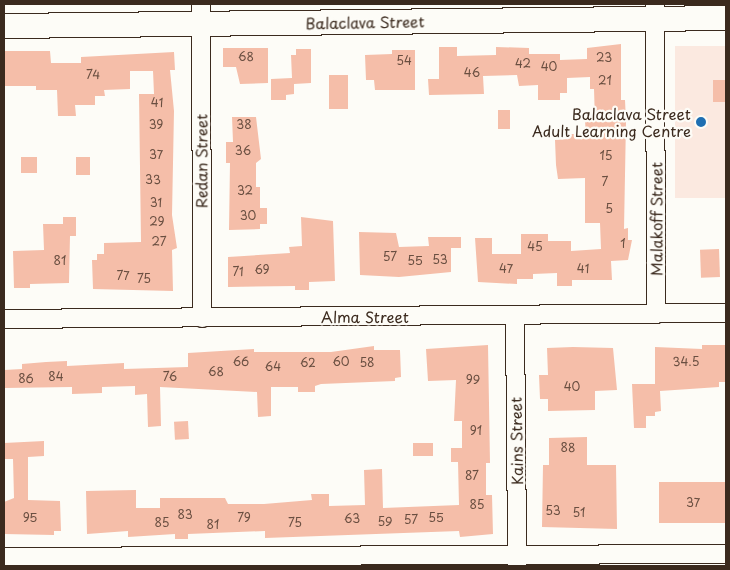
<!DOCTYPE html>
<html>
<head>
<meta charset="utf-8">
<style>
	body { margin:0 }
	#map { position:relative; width:730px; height:570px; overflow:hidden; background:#fdfcf7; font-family:"Playpen Sans",sans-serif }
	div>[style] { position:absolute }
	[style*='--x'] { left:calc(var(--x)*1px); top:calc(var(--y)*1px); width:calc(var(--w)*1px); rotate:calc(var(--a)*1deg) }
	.built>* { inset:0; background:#fbe9e0; transform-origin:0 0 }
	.building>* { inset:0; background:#f5bea9; transform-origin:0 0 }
	.roads { filter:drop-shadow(1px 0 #3b2a1e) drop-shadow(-1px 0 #3b2a1e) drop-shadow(0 1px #3b2a1e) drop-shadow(0 -1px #3b2a1e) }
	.street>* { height:18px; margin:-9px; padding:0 9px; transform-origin:9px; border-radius:9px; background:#fdfcf7 }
	.secondary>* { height:24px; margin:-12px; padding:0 12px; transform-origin:12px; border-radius:12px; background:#fdfcf7 }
	.dots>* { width:14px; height:14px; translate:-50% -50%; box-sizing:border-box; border:2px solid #fdfcf7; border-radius:50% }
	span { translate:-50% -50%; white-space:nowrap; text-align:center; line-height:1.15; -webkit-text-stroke:4.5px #fdfcf7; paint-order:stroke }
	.number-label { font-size:12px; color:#6a4f41 }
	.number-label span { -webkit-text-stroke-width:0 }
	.street-label { font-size:15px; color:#3b2a1e }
	.poi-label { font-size:15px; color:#3b2a1e }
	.right { translate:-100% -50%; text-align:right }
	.frame { position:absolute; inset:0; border:5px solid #3b2a1e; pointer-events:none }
</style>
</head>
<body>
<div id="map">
	<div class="built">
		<i style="left:675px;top:46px;width:51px;height:152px"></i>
	</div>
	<div class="building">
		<i style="clip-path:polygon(621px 44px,621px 100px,625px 100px,626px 121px,624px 229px,628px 228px,628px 240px,632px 240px,628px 260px,611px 261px,612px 280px,572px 280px,572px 286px,557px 286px,557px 273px,533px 274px,533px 279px,517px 279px,517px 284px,478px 282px,475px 238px,492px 238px,492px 254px,521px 254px,521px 234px,548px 234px,548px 241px,571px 241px,571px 251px,601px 249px,600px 223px,585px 223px,585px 178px,558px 179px,556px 165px,555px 140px,569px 139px,569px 134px,586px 134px,585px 121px,595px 121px,594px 89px,590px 89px,590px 77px,567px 78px,567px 93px,560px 93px,560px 100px,538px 100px,538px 85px,519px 86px,517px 75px,483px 76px,484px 94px,429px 95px,428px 79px,439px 79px,439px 47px,457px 47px,457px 56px,496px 55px,496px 47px,529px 48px,529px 54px,560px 54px,560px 60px,587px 59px,587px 48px)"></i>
		<i style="clip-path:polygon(223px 48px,268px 48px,268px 83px,240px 84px,236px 67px,223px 67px)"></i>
		<i style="clip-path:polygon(296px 49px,311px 49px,311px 83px,294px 84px,294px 94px,286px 95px,286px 100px,271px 100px,271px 79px,292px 78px,291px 55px,296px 55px)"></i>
		<i style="clip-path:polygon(392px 50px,415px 50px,415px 90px,375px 90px,374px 80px,366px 80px,365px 55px,392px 54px)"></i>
		<i style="clip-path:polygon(4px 51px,50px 51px,51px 63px,81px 63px,81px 57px,174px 52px,175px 70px,170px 70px,174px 111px,172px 215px,177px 248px,172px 250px,173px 291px,93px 289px,92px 260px,97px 260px,97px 254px,104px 254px,104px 243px,141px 242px,139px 94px,154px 94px,153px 71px,130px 71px,130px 89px,104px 90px,105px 96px,95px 96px,95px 105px,75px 105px,76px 116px,58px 116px,57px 90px,36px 90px,36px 86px,4px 86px)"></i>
		<i style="left:329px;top:75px;width:19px;height:34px"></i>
		<i style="left:713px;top:80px;width:13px;height:22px"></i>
		<i style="left:498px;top:110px;width:12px;height:19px"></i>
		<i style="clip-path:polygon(232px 117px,256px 117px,261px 159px,256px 163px,256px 187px,260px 187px,260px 208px,267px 208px,267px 224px,260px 224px,260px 229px,229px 230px,230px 163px,226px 163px,226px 142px,233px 142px)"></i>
		<i style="left:21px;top:157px;width:16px;height:16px"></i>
		<i style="left:90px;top:157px;width:18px;height:14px;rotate:90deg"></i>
		<i style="clip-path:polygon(63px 217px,76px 217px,76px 236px,70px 236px,69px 283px,30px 284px,30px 288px,14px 288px,13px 251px,44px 250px,43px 224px,63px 224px)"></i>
		<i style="clip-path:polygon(301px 217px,333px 221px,335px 281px,309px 282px,309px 290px,295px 290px,295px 286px,228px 287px,228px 257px,290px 253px,289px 247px,302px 246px)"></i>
		<i style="clip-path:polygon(359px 232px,396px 233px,399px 247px,429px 246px,428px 237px,461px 237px,461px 248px,451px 248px,451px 272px,399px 277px,360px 275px)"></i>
		<i style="left:719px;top:249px;width:28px;height:19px;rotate:88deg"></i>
		<i style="clip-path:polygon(488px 345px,490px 463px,486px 463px,486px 495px,492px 495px,493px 534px,460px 537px,459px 531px,265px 538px,265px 531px,188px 534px,188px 539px,175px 539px,175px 534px,128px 537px,128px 531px,87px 534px,86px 491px,136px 490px,136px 508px,160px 508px,160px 498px,225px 498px,228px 504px,264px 504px,312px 500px,311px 494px,329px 494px,329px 506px,365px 505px,364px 470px,382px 469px,383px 508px,459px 505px,458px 462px,451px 462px,451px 448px,462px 448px,462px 421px,454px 421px,456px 380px,428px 381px,426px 349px)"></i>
		<i style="clip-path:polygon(702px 345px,726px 345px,726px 382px,719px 382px,719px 387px,660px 391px,661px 411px,655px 412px,655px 416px,646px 416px,646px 428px,634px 428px,632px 384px,655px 384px,655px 347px,702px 349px)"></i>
		<i style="clip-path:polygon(374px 346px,374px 350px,400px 350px,401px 377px,395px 378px,395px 381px,321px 384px,315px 386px,315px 392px,298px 392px,298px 387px,271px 387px,271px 416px,258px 417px,257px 392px,160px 387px,161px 426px,148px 427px,147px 394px,135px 395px,135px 386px,102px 387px,102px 393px,72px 394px,72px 387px,4px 388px,4px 370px,22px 369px,22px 364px,46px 362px,67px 361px,67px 366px,124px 363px,124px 369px,188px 367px,188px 353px,254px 349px,254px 352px,331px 352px)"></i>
		<i style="clip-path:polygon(573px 347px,613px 348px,617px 390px,595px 391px,595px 410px,548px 411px,548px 399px,540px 399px,539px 375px,548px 375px,547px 348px)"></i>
		<i style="left:188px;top:421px;width:18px;height:14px;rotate:87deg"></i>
		<i style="clip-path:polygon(587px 437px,587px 465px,616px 465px,617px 529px,542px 527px,543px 465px,549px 465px,549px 438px)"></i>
		<i style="clip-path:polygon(44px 441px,44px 456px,28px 457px,28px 500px,60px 501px,61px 531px,54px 531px,54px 535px,4px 534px,4px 502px,14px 498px,13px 459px,4px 459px,4px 443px)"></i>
		<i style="left:433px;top:443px;width:13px;height:20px;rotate:90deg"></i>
		<i style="left:726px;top:482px;width:41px;height:67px;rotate:90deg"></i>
	</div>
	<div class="roads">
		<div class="street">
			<i style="--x:201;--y:4;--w:314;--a:89.8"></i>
			<i style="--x:655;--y:4;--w:310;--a:89.8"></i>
			<i style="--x:515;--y:316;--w:250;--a:89.5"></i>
			<i style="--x:4;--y:319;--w:722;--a:-0.48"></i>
			<i style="--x:4;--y:557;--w:722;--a:-0.24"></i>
		</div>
		<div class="secondary">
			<i style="--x:4;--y:26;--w:722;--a:-0.63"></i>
		</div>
	</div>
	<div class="dots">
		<i style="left:701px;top:122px;background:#1f6fb2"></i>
	</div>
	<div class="number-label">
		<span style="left:246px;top:57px">68</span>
		<span style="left:604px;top:58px">23</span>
		<span style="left:404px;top:61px">54</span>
		<span style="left:523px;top:64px">42</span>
		<span style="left:549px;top:67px">40</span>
		<span style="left:472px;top:73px">46</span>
		<span style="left:93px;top:75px">74</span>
		<span style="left:605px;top:81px">21</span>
		<span style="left:157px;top:103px">41</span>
		<span style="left:156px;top:125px">39</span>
		<span style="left:244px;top:125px">38</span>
		<span style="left:243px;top:151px">36</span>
		<span style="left:156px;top:155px">37</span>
		<span style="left:606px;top:156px">15</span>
		<span style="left:153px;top:180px">33</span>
		<span style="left:605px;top:182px">7</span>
		<span style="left:245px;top:191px">32</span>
		<span style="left:156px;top:203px">31</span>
		<span style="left:609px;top:209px">5</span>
		<span style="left:248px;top:216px">30</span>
		<span style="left:157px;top:222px">29</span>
		<span style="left:159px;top:242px">27</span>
		<span style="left:623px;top:244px">1</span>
		<span style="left:535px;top:247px">45</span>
		<span style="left:390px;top:257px">57</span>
		<span style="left:440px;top:260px">53</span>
		<span style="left:60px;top:261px">81</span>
		<span style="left:415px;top:261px">55</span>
		<span style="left:506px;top:269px">47</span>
		<span style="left:583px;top:269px">41</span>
		<span style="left:262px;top:270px">69</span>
		<span style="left:238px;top:272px">71</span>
		<span style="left:123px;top:276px">77</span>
		<span style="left:144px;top:279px">75</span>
		<span style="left:241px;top:362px">66</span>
		<span style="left:341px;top:362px">60</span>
		<span style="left:686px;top:362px">34.5</span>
		<span style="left:308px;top:363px">62</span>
		<span style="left:367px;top:363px">58</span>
		<span style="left:273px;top:367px">64</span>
		<span style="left:216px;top:372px">68</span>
		<span style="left:56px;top:377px">84</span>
		<span style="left:170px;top:377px">76</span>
		<span style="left:26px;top:379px">86</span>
		<span style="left:473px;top:380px">99</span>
		<span style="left:572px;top:387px">40</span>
		<span style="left:476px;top:431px">91</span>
		<span style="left:568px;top:448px">88</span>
		<span style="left:472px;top:476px">87</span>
		<span style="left:693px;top:503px">37</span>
		<span style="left:477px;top:505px">85</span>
		<span style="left:553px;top:511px">53</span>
		<span style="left:579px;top:513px">51</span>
		<span style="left:185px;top:515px">83</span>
		<span style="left:30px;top:518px">95</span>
		<span style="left:244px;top:518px">79</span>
		<span style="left:436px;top:518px">55</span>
		<span style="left:352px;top:519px">63</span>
		<span style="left:411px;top:520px">57</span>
		<span style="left:385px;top:522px">59</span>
		<span style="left:162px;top:523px">85</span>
		<span style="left:295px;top:523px">75</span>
		<span style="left:213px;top:525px">81</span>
	</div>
	<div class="street-label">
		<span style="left:365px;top:22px;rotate:-1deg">Balaclava Street</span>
		<span style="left:201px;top:161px;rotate:-90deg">Redan Street</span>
		<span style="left:656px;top:219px;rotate:-90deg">Malakoff Street</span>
		<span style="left:365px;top:317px">Alma Street</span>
		<span style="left:516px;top:441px;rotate:-91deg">Kains Street</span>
	</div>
	<div class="poi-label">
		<span class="right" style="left:691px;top:122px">Balaclava Street<br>Adult Learning Centre</span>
	</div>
	<div class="frame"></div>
</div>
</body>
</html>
